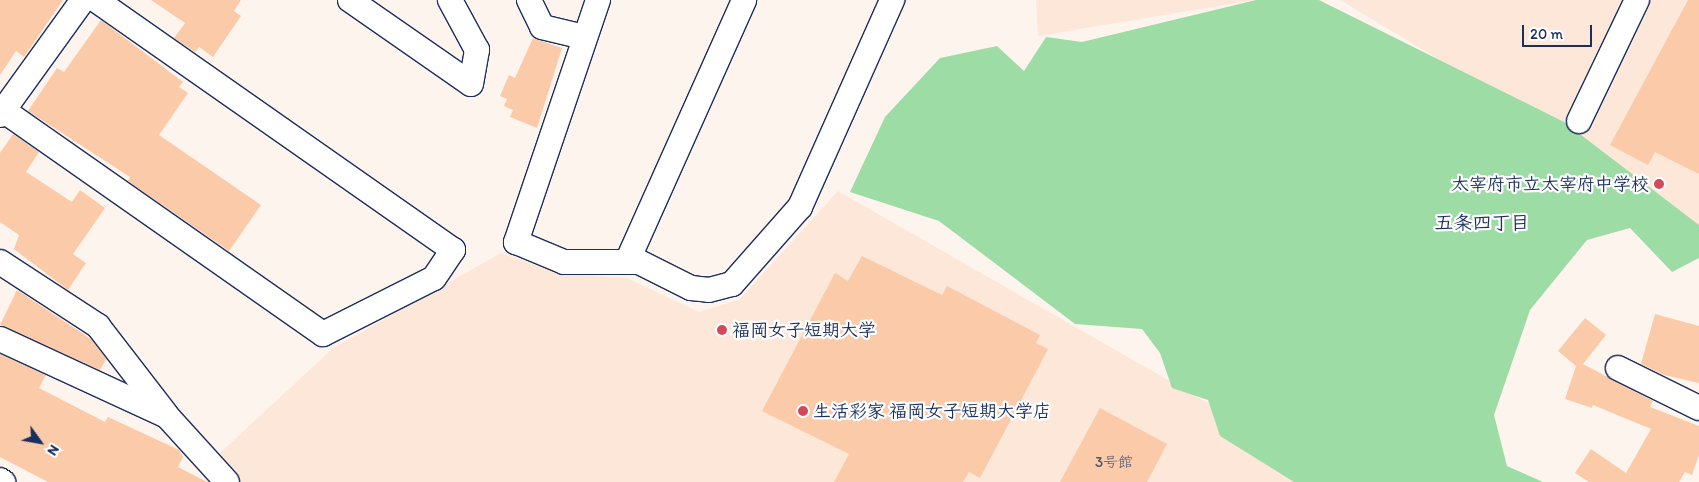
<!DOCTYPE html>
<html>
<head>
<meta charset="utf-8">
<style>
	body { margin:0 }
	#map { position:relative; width:1699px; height:482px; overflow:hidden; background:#fef4ee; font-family:Itim,"Klee One",sans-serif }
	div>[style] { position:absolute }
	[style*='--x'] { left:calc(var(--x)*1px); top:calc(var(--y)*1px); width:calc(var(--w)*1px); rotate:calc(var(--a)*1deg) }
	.built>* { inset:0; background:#fde7d9 }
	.green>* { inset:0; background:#9ddca4 }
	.building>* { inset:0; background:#facaa9 }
	.roads { filter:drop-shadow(1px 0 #1b2f5e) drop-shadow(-1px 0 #1b2f5e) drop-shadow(0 1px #1b2f5e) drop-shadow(0 -1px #1b2f5e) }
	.minor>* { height:24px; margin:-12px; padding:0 12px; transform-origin:12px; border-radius:12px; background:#fff }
	.dots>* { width:14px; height:14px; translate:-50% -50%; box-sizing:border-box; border:2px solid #fff; border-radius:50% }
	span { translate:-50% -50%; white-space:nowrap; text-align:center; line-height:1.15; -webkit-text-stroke:4.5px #fff; paint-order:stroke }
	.number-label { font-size:15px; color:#535671 }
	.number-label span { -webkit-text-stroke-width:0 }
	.poi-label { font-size:18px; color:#1b2f5e; font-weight:700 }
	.right { translate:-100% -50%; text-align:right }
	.left { translate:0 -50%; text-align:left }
	.neighbourhood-label { font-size:19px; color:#1b2f5e; font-weight:700 }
	.north { position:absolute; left:15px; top:417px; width:50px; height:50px; -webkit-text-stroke:4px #fff; paint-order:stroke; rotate:122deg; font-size:14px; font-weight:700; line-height:20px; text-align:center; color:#1b2f5e }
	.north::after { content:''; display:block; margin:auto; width:18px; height:22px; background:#1b2f5e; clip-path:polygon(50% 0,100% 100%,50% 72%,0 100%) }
	.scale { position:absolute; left:1522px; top:25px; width:70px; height:22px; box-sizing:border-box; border:2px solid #1b2f5e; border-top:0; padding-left:6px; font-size:15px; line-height:18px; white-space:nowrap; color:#1b2f5e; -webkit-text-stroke:4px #fff; paint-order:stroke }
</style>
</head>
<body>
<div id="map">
	<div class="built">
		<i style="clip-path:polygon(1036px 0,1254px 0,1038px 36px)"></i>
		<i style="clip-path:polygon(1340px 0,1699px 0,1699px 248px,1540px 120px)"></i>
		<i style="clip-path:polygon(838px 191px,1346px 482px,238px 482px,220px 453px,333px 348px,501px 253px,558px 273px,627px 278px,699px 312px,740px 299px)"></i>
	</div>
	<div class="green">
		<i style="clip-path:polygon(1256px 0,1319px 0,1564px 122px,1699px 225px,1699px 258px,1672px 272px,1630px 228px,1587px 240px,1530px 310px,1494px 415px,1507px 466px,1543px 482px,1294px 482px,1220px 436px,1208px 400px,1172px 388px,1160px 353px,1142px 329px,1075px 324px,939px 221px,850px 192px,885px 117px,940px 58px,997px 46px,1024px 71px,1046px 37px,1082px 42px)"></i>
	</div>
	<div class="building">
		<i style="clip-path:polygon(0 0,63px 0,24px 57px,16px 51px,0 75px)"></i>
		<i style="clip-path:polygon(151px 0,241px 0,234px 11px,241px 16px,213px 57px,199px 47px,195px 52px,174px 38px,185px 23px)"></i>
		<i style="clip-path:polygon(1688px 0,1699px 0,1699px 174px,1655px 152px,1648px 165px,1610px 145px)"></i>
		<i style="clip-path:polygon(101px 20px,183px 82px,179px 87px,188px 93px,159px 135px,261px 205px,229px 251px,128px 181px,130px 177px,28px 111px,57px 68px,64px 72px)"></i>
		<i style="clip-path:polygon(533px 38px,562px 48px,537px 128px,510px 117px,513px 110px,504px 106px,507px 99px,500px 96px,509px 75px,515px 78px)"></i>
		<i style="clip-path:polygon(13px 134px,39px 152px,26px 172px,72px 202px,80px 190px,105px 208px,73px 254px,86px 263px,68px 290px,14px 249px,19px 235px,0 222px,0 153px)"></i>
		<i style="clip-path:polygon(862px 256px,942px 295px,947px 286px,1040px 335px,1036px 343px,1048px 349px,980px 478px,969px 472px,963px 482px,834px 482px,849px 454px,762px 411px,835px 273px,848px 281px)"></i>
		<i style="clip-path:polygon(17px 290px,91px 339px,106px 359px,100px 370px,0 325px)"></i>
		<i style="clip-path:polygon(1655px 314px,1699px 326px,1699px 383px,1664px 375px,1641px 364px)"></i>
		<i style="clip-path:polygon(1585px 318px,1606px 335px,1583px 364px,1653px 401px,1650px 407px,1699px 426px,1699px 455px,1692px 475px,1685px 472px,1679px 482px,1589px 482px,1575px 473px,1591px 449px,1626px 473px,1651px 429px,1593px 405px,1592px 408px,1565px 399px,1576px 366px,1558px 351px)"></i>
		<i style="clip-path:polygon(0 354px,46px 375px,39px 388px,105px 422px,108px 417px,179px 450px,183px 457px,178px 467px,207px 482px,48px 482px,0 457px)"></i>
		<i style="clip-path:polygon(1100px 408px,1167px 444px,1147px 482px,1060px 482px)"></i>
	</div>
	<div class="roads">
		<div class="minor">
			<i style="--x:350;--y:0;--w:147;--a:34.8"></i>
			<i style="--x:471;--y:84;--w:35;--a:-80"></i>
			<i style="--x:477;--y:50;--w:57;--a:-118.4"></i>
			<i style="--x:529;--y:0;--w:30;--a:64"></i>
			<i style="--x:542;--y:27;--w:43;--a:13.4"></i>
			<i style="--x:598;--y:0;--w:256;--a:108.7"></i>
			<i style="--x:516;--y:242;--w:52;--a:22.6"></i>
			<i style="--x:564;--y:262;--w:75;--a:0"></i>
			<i style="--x:639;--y:262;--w:58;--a:26.6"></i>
			<i style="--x:691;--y:288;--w:18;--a:6"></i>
			<i style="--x:709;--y:290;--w:24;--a:-15"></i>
			<i style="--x:732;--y:284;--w:103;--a:-48.6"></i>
			<i style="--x:800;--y:207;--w:227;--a:-66"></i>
			<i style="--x:0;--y:108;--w:394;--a:35"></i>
			<i style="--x:323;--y:334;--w:124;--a:-26.8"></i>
			<i style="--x:434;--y:278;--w:34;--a:-56"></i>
			<i style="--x:453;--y:250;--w:436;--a:-145"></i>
			<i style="--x:0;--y:115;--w:142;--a:-54.2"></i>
			<i style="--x:1579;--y:121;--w:134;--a:-64.4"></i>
			<i style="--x:0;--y:262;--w:117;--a:33.1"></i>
			<i style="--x:98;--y:326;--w:110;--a:52.4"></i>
			<i style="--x:627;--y:262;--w:287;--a:-65.9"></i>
			<i style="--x:0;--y:339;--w:184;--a:24.8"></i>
			<i style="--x:167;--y:416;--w:89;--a:47.7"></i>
			<i style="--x:1618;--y:368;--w:90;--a:26.3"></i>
			<i style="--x:0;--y:480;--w:4;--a:34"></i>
		</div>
	</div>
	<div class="dots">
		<i style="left:1659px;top:184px;background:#d1495b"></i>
		<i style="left:722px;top:330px;background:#d1495b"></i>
		<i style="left:803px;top:411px;background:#d1495b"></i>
	</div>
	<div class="number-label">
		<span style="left:1114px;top:463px">3号館</span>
	</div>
	<div class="poi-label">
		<span class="right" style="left:1649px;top:184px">太宰府市立太宰府中学校</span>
		<span class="left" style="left:732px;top:330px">福岡女子短期大学</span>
		<span class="left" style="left:813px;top:411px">生活彩家 福岡女子短期大学店</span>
	</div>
	<div class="neighbourhood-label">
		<span style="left:1482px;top:223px">五条四丁目</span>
	</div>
	<div class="north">N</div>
	<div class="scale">20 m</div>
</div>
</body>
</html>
